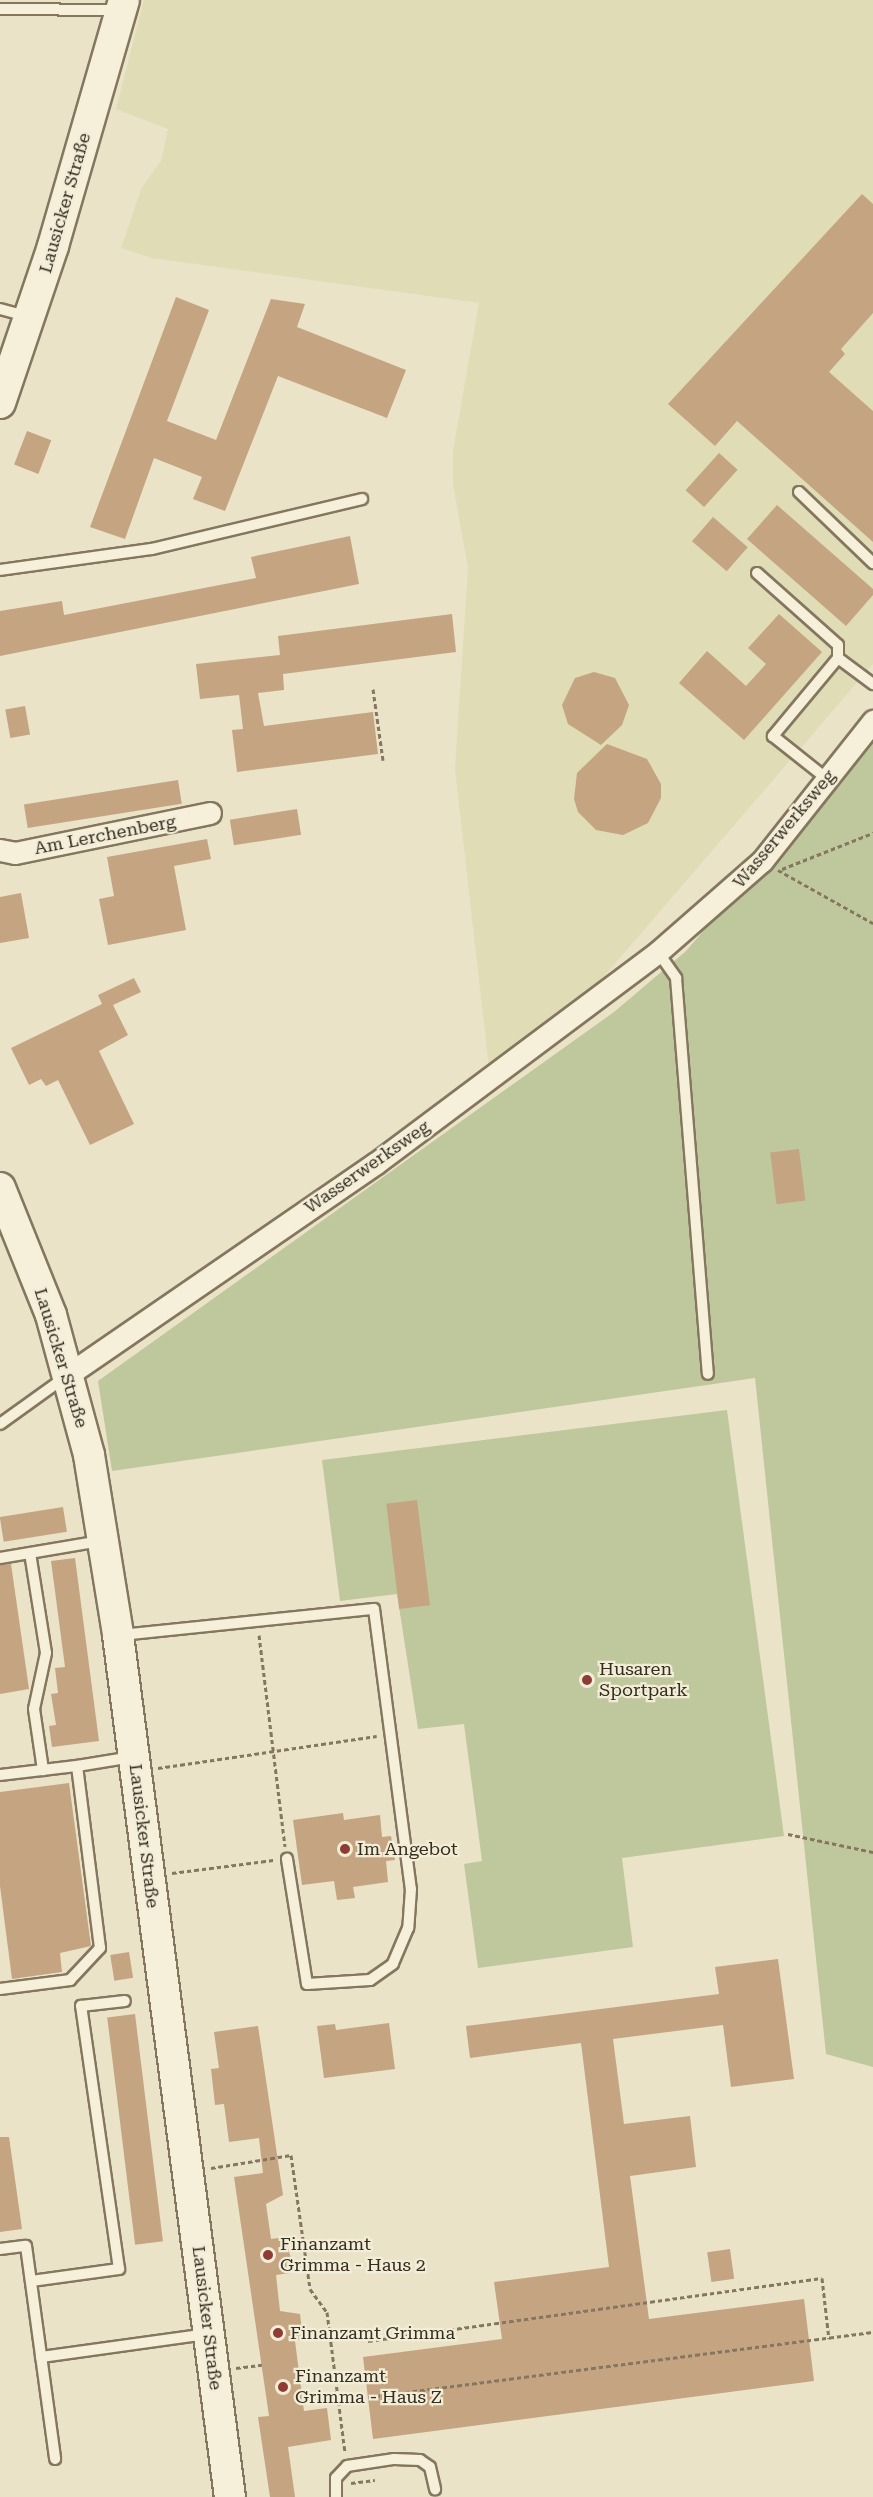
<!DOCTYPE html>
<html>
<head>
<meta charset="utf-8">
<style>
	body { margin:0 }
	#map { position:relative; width:873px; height:2497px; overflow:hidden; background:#eae3c8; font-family:"Roboto Serif",serif }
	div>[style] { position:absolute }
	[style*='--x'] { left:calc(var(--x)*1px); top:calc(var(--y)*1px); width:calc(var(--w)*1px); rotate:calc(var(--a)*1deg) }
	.farmland>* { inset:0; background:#dfdcb6 }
	.green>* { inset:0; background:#bfc89d }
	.building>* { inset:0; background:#c5a481; transform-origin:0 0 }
	.path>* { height:3px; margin-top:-1.5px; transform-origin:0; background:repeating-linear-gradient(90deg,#85765f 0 4.5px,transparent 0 7.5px) }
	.roads { filter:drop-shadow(2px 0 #85765f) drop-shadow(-2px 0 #85765f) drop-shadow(0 2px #85765f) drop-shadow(0 -2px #85765f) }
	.lane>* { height:10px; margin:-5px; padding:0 5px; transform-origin:5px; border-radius:5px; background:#f6f0da }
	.street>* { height:21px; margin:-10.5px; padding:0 10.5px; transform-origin:10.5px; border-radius:10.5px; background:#f6f0da }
	.secondary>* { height:30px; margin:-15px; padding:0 15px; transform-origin:15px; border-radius:15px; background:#f6f0da }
	.dots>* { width:16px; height:16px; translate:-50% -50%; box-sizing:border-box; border:3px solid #f2edd7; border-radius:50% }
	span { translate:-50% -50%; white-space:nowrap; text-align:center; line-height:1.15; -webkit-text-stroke:4.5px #f2edd7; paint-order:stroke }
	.street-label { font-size:18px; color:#362d21 }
	.poi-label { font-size:18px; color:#362d21 }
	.left { translate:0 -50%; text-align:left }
</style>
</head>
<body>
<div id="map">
	<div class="farmland">
		<i style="clip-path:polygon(144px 0,873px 0,873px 664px,588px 995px,489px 1067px,455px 769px,468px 568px,453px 484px,453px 451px,479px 303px,152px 258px,121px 248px,142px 187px,161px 161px,168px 129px,116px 109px)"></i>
	</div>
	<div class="green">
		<i style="clip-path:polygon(873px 732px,873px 2067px,826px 2054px,755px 1378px,112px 1471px,98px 1381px,614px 1012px,686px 951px)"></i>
		<i style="clip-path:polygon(727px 1410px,784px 1836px,622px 1858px,633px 1947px,478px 1968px,464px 1864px,482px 1861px,464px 1724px,418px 1729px,397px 1594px,340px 1601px,322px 1460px)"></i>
	</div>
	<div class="building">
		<i style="clip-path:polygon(862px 194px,873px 204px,873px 313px,841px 349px,845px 354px,829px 372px,873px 411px,873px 542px,737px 421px,715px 446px,668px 404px)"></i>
		<i style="clip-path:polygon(176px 297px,209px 310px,167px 421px,216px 440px,271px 299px,305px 304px,297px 327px,406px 370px,387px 418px,278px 376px,225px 511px,193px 499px,202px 477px,154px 458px,125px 539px,90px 527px)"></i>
		<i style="left:27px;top:431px;width:26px;height:36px;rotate:21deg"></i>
		<i style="left:719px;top:453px;width:25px;height:50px;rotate:42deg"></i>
		<i style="clip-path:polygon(777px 505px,873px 589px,873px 595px,846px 626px,747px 539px)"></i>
		<i style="left:713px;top:517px;width:46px;height:32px;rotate:41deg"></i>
		<i style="clip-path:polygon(350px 536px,359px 584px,0 656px,0 611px,62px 601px,64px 615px,256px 578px,251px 557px)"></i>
		<i style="clip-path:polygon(452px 614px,456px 652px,283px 674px,284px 690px,258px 693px,264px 726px,373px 712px,378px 754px,237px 772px,232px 730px,243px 729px,239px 695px,200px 699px,196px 664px,280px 655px,278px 636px)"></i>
		<i style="clip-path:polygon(779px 614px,822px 652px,744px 740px,679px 683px,707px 651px,746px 686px,766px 664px,748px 648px)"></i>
		<i style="clip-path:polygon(594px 672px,615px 678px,629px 705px,622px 725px,601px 745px,568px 724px,562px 705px,575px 678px)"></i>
		<i style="left:25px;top:706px;width:29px;height:20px;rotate:80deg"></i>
		<i style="clip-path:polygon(607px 744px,647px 759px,661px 784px,661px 798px,648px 823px,623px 835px,596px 830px,578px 812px,574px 799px,577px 773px)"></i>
		<i style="left:178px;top:780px;width:24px;height:156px;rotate:81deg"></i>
		<i style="left:297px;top:809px;width:26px;height:68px;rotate:81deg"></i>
		<i style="clip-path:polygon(207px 839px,211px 859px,174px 866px,186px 930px,108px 945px,99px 899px,114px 896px,107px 857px)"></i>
		<i style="clip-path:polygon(21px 893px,29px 938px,0 943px,0 897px)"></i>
		<i style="clip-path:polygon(134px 978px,141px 992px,113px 1005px,128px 1035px,99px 1051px,134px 1124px,90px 1145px,58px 1080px,46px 1086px,41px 1079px,29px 1085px,11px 1048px,102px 1004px,98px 995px)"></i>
		<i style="left:799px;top:1149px;width:52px;height:29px;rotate:83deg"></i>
		<i style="left:417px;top:1500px;width:106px;height:31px;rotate:83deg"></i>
		<i style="left:63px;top:1507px;width:25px;height:64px;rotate:81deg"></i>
		<i style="clip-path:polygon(75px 1558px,99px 1741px,52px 1747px,49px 1726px,56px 1725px,51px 1694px,58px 1693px,55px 1668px,65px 1667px,51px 1561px)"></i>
		<i style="clip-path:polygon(11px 1564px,29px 1689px,0 1694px,0 1565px)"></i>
		<i style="clip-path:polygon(69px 1783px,91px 1946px,60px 1953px,62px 1972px,12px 1979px,0 1886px,0 1792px)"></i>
		<i style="clip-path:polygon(343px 1813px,344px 1820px,380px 1815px,382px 1837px,391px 1836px,395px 1860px,386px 1861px,388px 1882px,353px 1887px,355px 1898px,337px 1900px,334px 1881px,302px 1885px,293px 1820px)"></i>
		<i style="left:129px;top:1952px;width:26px;height:19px;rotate:81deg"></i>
		<i style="clip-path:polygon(778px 1959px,794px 2079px,731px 2087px,723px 2025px,613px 2039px,624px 2124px,690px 2116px,696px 2167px,630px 2176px,649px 2319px,804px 2299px,814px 2381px,373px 2439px,363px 2357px,502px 2339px,494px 2282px,609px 2267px,581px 2043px,470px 2058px,466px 2026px,719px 1994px,715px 1967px)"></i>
		<i style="left:135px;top:2014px;width:229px;height:28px;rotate:83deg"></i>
		<i style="clip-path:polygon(389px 2023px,395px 2069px,324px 2078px,317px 2026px,335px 2024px,336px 2030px)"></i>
		<i style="clip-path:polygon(258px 2026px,283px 2195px,266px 2204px,271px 2239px,285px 2237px,292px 2262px,289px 2262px,290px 2273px,276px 2275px,280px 2311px,300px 2314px,303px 2340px,295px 2341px,304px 2411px,327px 2408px,331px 2440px,288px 2447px,295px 2497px,270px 2497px,258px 2417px,269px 2416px,234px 2177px,263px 2173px,259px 2138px,229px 2142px,224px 2104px,215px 2105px,211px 2069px,219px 2068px,214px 2032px)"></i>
		<i style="clip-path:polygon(0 2137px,9px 2137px,22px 2229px,0 2232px)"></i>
		<i style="left:730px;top:2249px;width:30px;height:23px;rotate:82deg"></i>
	</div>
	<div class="path">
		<i style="--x:373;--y:689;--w:72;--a:82"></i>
		<i style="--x:782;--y:869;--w:98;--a:-21.6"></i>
		<i style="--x:778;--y:870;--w:109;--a:29.2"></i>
		<i style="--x:259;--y:1635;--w:213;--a:83"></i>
		<i style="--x:158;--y:1768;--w:221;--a:-8.3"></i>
		<i style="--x:788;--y:1834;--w:87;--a:12"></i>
		<i style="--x:172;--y:1873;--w:102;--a:-7.3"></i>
		<i style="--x:211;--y:2168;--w:81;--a:-9.2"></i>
		<i style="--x:291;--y:2155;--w:135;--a:81.9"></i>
		<i style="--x:310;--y:2289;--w:29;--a:54"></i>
		<i style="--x:327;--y:2312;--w:141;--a:82.7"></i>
		<i style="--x:368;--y:2341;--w:458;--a:-7.9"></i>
		<i style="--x:822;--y:2278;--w:61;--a:83.5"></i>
		<i style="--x:236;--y:2368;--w:26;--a:-7"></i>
		<i style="--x:368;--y:2397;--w:509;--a:-7.33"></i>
		<i style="--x:351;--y:2483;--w:24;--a:-7"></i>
	</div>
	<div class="roads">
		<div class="lane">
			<i style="--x:0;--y:9;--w:120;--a:0.5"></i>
			<i style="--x:0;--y:309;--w:28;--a:15"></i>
			<i style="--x:799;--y:492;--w:103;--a:43.8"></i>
			<i style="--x:0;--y:570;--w:153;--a:-7.9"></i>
			<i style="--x:152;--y:549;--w:216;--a:-13.4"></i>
			<i style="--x:757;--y:573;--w:108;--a:41.6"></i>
			<i style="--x:838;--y:645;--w:13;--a:90"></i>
			<i style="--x:838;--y:658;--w:102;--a:129.8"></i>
			<i style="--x:773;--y:736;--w:69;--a:38.5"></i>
			<i style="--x:838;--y:658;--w:44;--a:36.6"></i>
			<i style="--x:658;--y:952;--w:32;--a:55"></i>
			<i style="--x:676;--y:978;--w:397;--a:85.4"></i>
			<i style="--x:0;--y:1424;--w:79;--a:-35.7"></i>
			<i style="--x:30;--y:1553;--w:101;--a:80.9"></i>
			<i style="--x:46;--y:1653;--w:57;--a:102.1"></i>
			<i style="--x:34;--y:1709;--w:62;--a:81.6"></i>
			<i style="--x:0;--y:1558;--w:102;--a:-9.6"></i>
			<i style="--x:121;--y:1635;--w:254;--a:-5.9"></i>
			<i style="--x:374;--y:1609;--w:282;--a:82.5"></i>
			<i style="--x:411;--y:1889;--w:39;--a:94"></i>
			<i style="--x:408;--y:1928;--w:39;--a:113"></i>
			<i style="--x:393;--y:1964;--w:28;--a:145"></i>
			<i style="--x:370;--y:1980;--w:63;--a:176.4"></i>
			<i style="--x:307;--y:1984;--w:127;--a:-99.1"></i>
			<i style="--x:0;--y:1775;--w:78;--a:-6.7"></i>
			<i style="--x:0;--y:1989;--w:71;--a:-7.3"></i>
			<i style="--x:70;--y:1980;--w:44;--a:-46.8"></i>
			<i style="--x:100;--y:1948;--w:183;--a:-97.2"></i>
			<i style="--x:77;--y:1766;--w:56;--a:-9.3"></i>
			<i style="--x:0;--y:2249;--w:26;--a:-7"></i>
			<i style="--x:26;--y:2246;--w:215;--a:82.2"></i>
			<i style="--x:31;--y:2281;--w:89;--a:-7.8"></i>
			<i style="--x:119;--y:2269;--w:266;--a:-98.2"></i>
			<i style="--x:81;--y:2006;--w:44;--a:-6.5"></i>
			<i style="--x:41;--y:2357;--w:167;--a:-7.9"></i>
			<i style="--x:336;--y:2497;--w:19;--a:-90"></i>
			<i style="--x:336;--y:2478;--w:16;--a:-47"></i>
			<i style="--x:347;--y:2466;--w:48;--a:-8.5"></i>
			<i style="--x:394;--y:2459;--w:26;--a:2"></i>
			<i style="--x:420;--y:2460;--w:12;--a:35"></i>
			<i style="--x:430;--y:2467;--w:23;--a:77"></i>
		</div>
		<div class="street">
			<i style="--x:0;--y:850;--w:15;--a:11"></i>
			<i style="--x:15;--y:853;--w:199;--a:-11.6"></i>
			<i style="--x:69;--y:1374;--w:373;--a:-34.5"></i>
			<i style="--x:376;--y:1163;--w:352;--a:-36.8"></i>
			<i style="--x:658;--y:952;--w:138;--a:-41.2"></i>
			<i style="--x:762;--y:861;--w:179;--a:-51.6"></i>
		</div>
		<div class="secondary">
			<i style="--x:0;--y:403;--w:166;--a:-71.3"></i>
			<i style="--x:53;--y:246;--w:256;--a:-73.9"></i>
			<i style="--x:0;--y:1188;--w:137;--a:68.1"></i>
			<i style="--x:51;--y:1315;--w:145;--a:74.8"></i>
			<i style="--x:89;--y:1455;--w:182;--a:80.8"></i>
			<i style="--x:118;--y:1635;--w:869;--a:82.6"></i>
		</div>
	</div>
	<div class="dots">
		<i style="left:587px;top:1680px;background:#8e3c34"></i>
		<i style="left:345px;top:1849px;background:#8e3c34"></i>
		<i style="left:268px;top:2255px;background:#8e3c34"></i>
		<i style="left:278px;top:2333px;background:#8e3c34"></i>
		<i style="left:283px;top:2387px;background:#8e3c34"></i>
	</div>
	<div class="street-label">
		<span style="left:65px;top:203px;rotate:-74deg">Lausicker Straße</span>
		<span style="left:784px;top:829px;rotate:-50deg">Wasserwerksweg</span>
		<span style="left:105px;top:835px;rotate:-11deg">Am Lerchenberg</span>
		<span style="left:367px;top:1167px;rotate:-35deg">Wasserwerksweg</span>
		<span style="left:61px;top:1358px;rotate:73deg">Lausicker Straße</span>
		<span style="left:144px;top:1836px;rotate:83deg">Lausicker Straße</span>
		<span style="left:207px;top:2318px;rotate:83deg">Lausicker Straße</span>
	</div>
	<div class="poi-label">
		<span class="left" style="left:599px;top:1680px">Husaren<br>Sportpark</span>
		<span class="left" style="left:357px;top:1849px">Im Angebot</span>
		<span class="left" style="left:280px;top:2255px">Finanzamt<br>Grimma - Haus 2</span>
		<span class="left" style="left:290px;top:2333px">Finanzamt Grimma</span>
		<span class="left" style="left:295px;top:2387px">Finanzamt<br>Grimma - Haus Z</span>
	</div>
</div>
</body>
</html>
